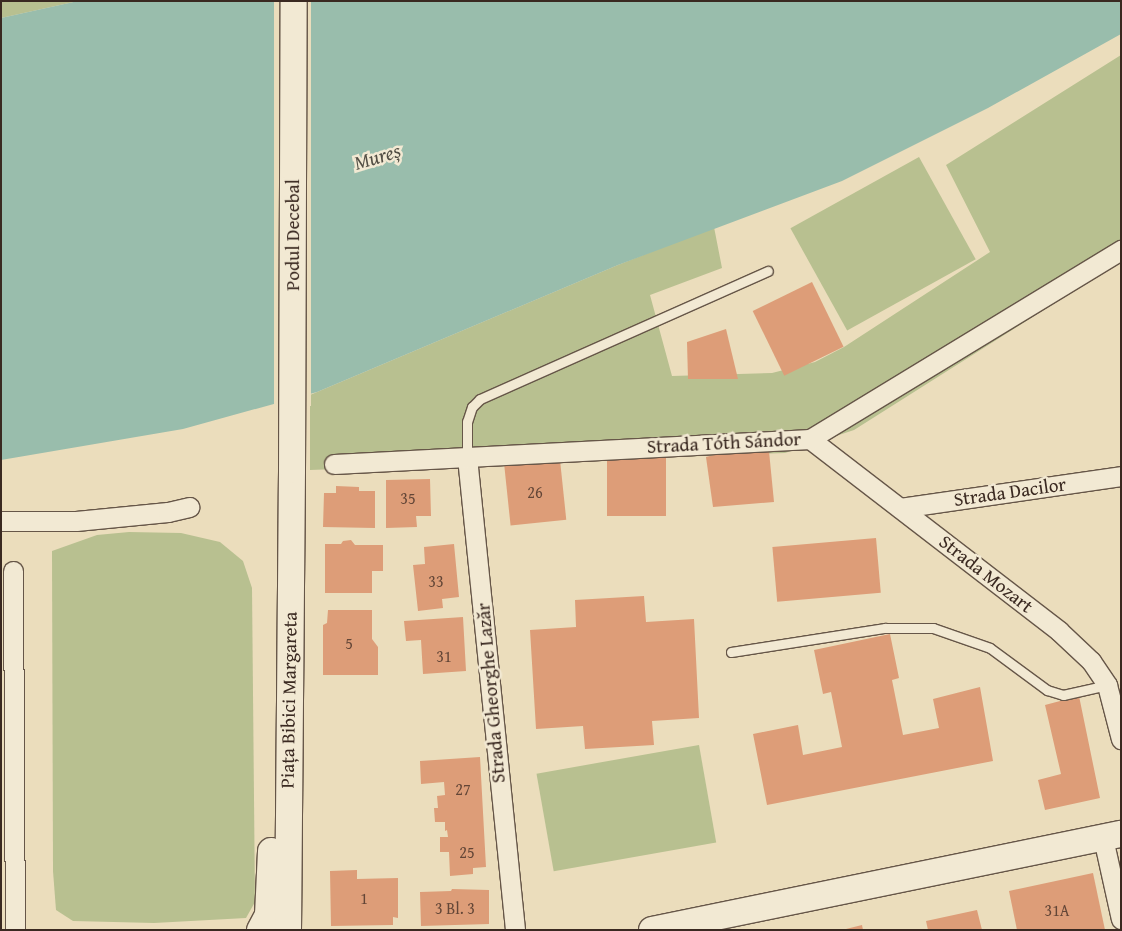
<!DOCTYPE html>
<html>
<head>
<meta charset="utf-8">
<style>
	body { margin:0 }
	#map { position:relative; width:1122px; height:931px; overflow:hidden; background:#ebddbc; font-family:"Gentium Book Plus",serif }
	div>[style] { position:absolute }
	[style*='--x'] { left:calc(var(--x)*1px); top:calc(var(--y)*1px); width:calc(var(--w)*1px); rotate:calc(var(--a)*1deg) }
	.green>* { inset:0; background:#b8c090; transform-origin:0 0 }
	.water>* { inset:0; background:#99bdac }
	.pier>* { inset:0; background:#ebddbc; transform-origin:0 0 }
	.building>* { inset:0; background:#dd9d78; transform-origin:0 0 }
	.roads { filter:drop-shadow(1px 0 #665648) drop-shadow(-1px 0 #665648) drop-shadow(0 1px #665648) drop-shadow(0 -1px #665648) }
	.lane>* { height:9px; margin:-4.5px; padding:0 4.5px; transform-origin:4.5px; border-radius:4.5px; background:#f2e9d3 }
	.street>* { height:19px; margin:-9.5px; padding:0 9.5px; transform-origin:9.5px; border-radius:9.5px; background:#f2e9d3 }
	.secondary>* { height:26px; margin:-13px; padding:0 13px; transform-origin:13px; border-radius:13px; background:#f2e9d3 }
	span { translate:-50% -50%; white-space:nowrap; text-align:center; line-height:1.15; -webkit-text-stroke:5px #f2e9d3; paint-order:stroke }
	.number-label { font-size:16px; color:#634637 }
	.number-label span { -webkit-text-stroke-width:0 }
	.street-label { font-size:19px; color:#3a2921 }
	.water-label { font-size:20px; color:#524e44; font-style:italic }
	.frame { position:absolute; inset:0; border:2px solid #3a2921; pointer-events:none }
</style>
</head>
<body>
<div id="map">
	<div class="green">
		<i style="clip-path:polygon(1px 1px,78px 1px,1px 18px)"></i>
		<i style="clip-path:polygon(1121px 55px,1121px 261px,854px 430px,785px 453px,310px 470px,310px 395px,618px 265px,714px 227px,722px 268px,650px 295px,672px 376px,772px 373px,815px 362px,844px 347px,990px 252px,946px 165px)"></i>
		<i style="left:919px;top:157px;width:117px;height:147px;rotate:61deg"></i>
		<i style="clip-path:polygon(129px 532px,181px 533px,220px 542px,243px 561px,252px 588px,255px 902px,246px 918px,154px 923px,73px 921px,56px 910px,53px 871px,52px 551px,97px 535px)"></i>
		<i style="left:699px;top:745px;width:99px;height:165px;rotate:80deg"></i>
	</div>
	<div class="water">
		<i style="clip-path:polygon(78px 1px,1121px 1px,1121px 34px,988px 108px,842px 181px,618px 265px,317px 392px,183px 429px,1px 460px,1px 18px)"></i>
	</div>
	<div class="pier">
		<i style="left:274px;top:1px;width:37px;height:405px"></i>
	</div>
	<div class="building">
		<i style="left:812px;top:282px;width:72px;height:66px;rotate:64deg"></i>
		<i style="clip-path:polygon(726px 329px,738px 379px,688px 379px,687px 342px)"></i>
		<i style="clip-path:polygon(768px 441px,774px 502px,713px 507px,706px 457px)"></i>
		<i style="left:607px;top:450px;width:59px;height:66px"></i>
		<i style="left:560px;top:460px;width:60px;height:56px;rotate:84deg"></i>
		<i style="clip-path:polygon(430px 479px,431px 516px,416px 516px,417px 527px,386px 528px,386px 480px)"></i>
		<i style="clip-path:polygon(336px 486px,359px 487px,359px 491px,375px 491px,375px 528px,323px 527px,324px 493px,336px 493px)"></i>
		<i style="left:876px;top:538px;width:55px;height:104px;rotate:85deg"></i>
		<i style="clip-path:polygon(351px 540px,355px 545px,383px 545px,383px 571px,372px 571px,372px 593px,325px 593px,325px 544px,341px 544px,343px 541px)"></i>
		<i style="clip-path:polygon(454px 544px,459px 597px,442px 599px,443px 608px,418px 611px,413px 565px,425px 564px,424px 547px)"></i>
		<i style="clip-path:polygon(644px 596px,646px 622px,694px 619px,699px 718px,652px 721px,654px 745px,585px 749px,583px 726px,536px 729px,530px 630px,576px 627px,575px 600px)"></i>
		<i style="clip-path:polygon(328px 610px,372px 610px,372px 639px,378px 647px,378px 675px,323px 675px,323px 625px,327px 623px)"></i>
		<i style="clip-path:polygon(463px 617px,466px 671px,423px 674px,421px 640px,406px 641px,404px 621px)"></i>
		<i style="clip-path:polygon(890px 634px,899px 678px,892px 680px,903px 735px,939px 728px,933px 699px,980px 687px,993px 761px,767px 805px,753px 734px,798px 725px,803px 755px,842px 747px,831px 692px,823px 694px,814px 650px)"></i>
		<i style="clip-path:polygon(1079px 696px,1100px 798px,1045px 810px,1038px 780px,1061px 774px,1045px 705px)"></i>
		<i style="clip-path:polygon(480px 757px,486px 867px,473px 868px,473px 874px,450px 876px,449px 852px,440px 852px,440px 837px,448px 837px,447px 830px,445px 831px,445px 822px,435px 822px,434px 808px,438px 808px,437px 796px,445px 795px,444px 782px,421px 784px,420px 761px)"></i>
		<i style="clip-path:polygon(357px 870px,357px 879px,398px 878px,398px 918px,393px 917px,393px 925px,331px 926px,330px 871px)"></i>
		<i style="clip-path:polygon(1093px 873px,1105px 930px,1017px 930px,1009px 891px)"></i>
		<i style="clip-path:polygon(452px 889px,489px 890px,489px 924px,421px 926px,420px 892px,451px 891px)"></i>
		<i style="clip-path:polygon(977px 910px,982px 930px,928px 930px,926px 921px)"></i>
		<i style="clip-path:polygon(862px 925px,863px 930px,846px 930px,846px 929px)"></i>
	</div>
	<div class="roads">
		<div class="lane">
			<i style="--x:467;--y:457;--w:35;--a:-90"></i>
			<i style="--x:467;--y:422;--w:16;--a:-72"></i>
			<i style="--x:472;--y:407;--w:11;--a:-45"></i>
			<i style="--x:480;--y:399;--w:315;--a:-24"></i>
			<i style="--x:731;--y:652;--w:156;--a:-8.9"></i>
			<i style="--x:885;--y:628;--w:48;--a:0"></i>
			<i style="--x:933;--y:628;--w:60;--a:19.3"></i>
			<i style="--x:990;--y:648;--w:71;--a:36.4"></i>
			<i style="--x:1047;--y:690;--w:17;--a:17"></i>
			<i style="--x:1063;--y:695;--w:45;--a:-12.8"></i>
		</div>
		<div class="street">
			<i style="--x:810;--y:439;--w:314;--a:37.6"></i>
			<i style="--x:1059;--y:631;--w:44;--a:43.2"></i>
			<i style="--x:1091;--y:661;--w:29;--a:56"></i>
			<i style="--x:1107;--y:685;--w:56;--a:75.5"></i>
			<i style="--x:467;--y:457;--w:475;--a:84.2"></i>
			<i style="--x:334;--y:464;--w:477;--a:-3"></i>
			<i style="--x:810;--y:439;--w:364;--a:-31.3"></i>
			<i style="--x:900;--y:508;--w:223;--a:-8.2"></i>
			<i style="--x:1;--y:521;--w:75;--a:0"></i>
			<i style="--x:76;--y:521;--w:92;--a:-5.6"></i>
			<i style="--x:168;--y:512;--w:22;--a:-13"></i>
			<i style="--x:13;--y:571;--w:359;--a:89.7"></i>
			<i style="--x:1103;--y:838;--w:83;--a:77.5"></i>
		</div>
		<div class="secondary">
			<i style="--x:260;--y:930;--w:17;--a:-62"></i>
			<i style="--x:268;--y:915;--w:64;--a:-87.3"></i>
			<i style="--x:288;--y:930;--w:460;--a:-89.5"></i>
			<i style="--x:292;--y:470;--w:469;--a:-89.8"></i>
			<i style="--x:652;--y:930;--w:479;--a:-11.6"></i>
		</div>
	</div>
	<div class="number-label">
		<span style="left:535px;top:492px">26</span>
		<span style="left:408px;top:498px">35</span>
		<span style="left:436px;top:581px">33</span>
		<span style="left:349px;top:643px">5</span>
		<span style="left:444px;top:656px">31</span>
		<span style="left:463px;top:789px">27</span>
		<span style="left:467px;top:852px">25</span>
		<span style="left:364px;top:898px">1</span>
		<span style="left:455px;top:908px">3 Bl. 3</span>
		<span style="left:1057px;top:910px">31A</span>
	</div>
	<div class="street-label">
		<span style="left:293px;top:235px;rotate:-90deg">Podul Decebal</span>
		<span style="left:724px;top:443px;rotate:-3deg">Strada Tóth Sándor</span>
		<span style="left:1010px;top:492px;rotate:-8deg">Strada Dacilor</span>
		<span style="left:986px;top:574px;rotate:38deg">Strada Mozart</span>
		<span style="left:491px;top:693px;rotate:-95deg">Strada Gheorghe Lazăr</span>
		<span style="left:289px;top:700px;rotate:-89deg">Piața Bibici Margareta</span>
	</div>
	<div class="water-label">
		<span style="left:377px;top:156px;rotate:-17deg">Mureș</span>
	</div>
	<div class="frame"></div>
</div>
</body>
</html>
